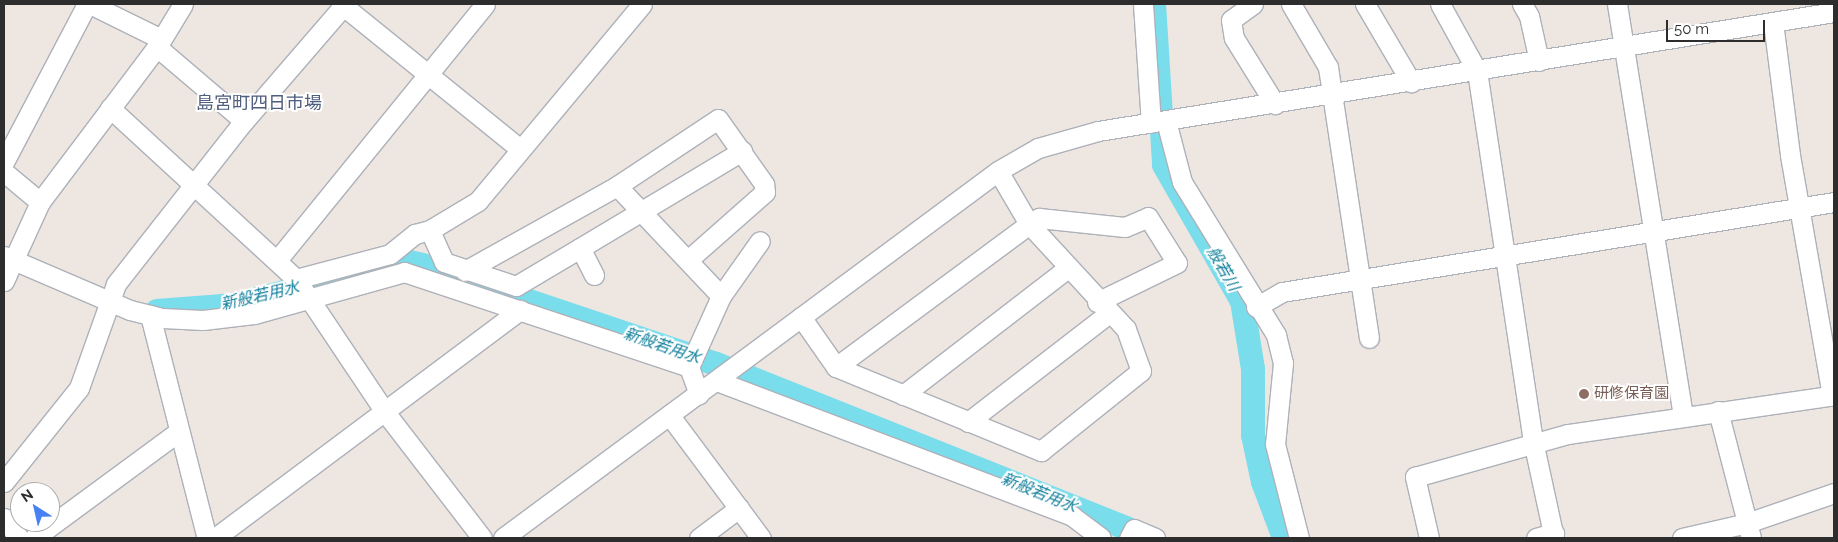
<!DOCTYPE html>
<html>
<head>
<meta charset="utf-8">
<style>
	body { margin:0 }
	#map { position:relative; width:1838px; height:542px; overflow:hidden; background:#eee6e1; font-family:Raleway,"Noto Sans JP",sans-serif }
	div>[style] { position:absolute }
	[style*='--x'] { left:calc(var(--x)*1px); top:calc(var(--y)*1px); width:calc(var(--w)*1px); rotate:calc(var(--a)*1deg) }
	.river>* { height:24px; margin:-12px; padding:0 12px; transform-origin:12px; border-radius:12px; background:#79ddeb }
	.roads { filter:drop-shadow(1px 0 #adb1b9) drop-shadow(-1px 0 #adb1b9) drop-shadow(0 1px #adb1b9) drop-shadow(0 -1px #adb1b9) }
	.minor>* { height:19px; margin:-9.5px; padding:0 9.5px; transform-origin:9.5px; border-radius:9.5px; background:#fff }
	.dots>* { width:14px; height:14px; translate:-50% -50%; box-sizing:border-box; border:2px solid #fff; border-radius:50% }
	span { translate:-50% -50%; white-space:nowrap; text-align:center; line-height:1.15; -webkit-text-stroke:4px #fff; paint-order:stroke }
	.education-label { font-size:15px; color:#785e54 }
	.left { translate:0 -50%; text-align:left }
	.water-label { font-size:16px; color:#13819c; font-style:italic }
	.quarter-label { font-size:18px; color:#4f5e7d }
	.frame { position:absolute; inset:0; border:5px solid #2d2d2d; pointer-events:none }
	.north { position:absolute; left:10px; top:482px; width:50px; height:50px; box-sizing:border-box; background:#fff; border:1px solid #ababab; border-radius:50%; rotate:325deg; font-size:14px; font-weight:700; line-height:20px; text-align:center; color:#2d2d2d }
	.north::after { content:''; display:block; margin:auto; width:18px; height:22px; background:#4881f4; clip-path:polygon(50% 0,100% 100%,50% 72%,0 100%) }
	.scale { position:absolute; left:1666px; top:20px; width:99px; height:22px; box-sizing:border-box; border:2px solid #2d2d2d; border-top:0; padding-left:6px; font-size:15px; line-height:18px; white-space:nowrap; color:#2d2d2d; -webkit-text-stroke:4px #fff; paint-order:stroke }
</style>
</head>
<body>
<div id="map">
	<div class="river">
		<i style="--x:1154;--y:4;--w:161;--a:86.4"></i>
		<i style="--x:1164;--y:165;--w:157;--a:60.2"></i>
		<i style="--x:1242;--y:301;--w:69;--a:80.8"></i>
		<i style="--x:1253;--y:369;--w:66;--a:90"></i>
		<i style="--x:1253;--y:435;--w:48;--a:78"></i>
		<i style="--x:1263;--y:482;--w:60;--a:69.4"></i>
		<i style="--x:157;--y:311;--w:79;--a:-4.3"></i>
		<i style="--x:236;--y:305;--w:171;--a:-15.3"></i>
		<i style="--x:401;--y:260;--w:22;--a:13"></i>
		<i style="--x:422;--y:265;--w:310;--a:18.6"></i>
		<i style="--x:716;--y:364;--w:469;--a:21.8"></i>
	</div>
	<div class="roads">
		<div class="minor">
			<i style="--x:90;--y:4;--w:79;--a:26.2"></i>
			<i style="--x:341;--y:4;--w:230;--a:39"></i>
			<i style="--x:1143;--y:4;--w:119;--a:86.2"></i>
			<i style="--x:1253;--y:4;--w:27;--a:144"></i>
			<i style="--x:1231;--y:20;--w:18;--a:81"></i>
			<i style="--x:1234;--y:38;--w:78;--a:58.2"></i>
			<i style="--x:1291;--y:4;--w:73;--a:59.6"></i>
			<i style="--x:1328;--y:67;--w:274;--a:81.4"></i>
			<i style="--x:1365;--y:4;--w:91;--a:59.5"></i>
			<i style="--x:1440;--y:4;--w:77;--a:61.1"></i>
			<i style="--x:1477;--y:71;--w:374;--a:81.4"></i>
			<i style="--x:1533;--y:441;--w:99;--a:77.8"></i>
			<i style="--x:1522;--y:4;--w:14;--a:60"></i>
			<i style="--x:1529;--y:16;--w:46;--a:77.5"></i>
			<i style="--x:1617;--y:4;--w:418;--a:80.9"></i>
			<i style="--x:1773;--y:22;--w:134;--a:82.7"></i>
			<i style="--x:1790;--y:155;--w:244;--a:80.1"></i>
			<i style="--x:157;--y:47;--w:114;--a:40.4"></i>
			<i style="--x:110;--y:108;--w:253;--a:42.6"></i>
			<i style="--x:296;--y:279;--w:160;--a:56.2"></i>
			<i style="--x:385;--y:412;--w:159;--a:52.4"></i>
			<i style="--x:1166;--y:121;--w:63;--a:75.3"></i>
			<i style="--x:1182;--y:182;--w:180;--a:58.4"></i>
			<i style="--x:1276;--y:335;--w:29;--a:76"></i>
			<i style="--x:1283;--y:363;--w:81;--a:95.6"></i>
			<i style="--x:1275;--y:444;--w:97;--a:75.7"></i>
			<i style="--x:4;--y:162;--w:178;--a:-62.3"></i>
			<i style="--x:4;--y:172;--w:47;--a:39.8"></i>
			<i style="--x:617;--y:186;--w:151;--a:46.6"></i>
			<i style="--x:580;--y:248;--w:189;--a:-30.9"></i>
			<i style="--x:4;--y:256;--w:137;--a:23.2"></i>
			<i style="--x:130;--y:310;--w:33;--a:14"></i>
			<i style="--x:162;--y:318;--w:41;--a:2.8"></i>
			<i style="--x:203;--y:320;--w:51;--a:-6.7"></i>
			<i style="--x:254;--y:314;--w:156;--a:-15.6"></i>
			<i style="--x:404;--y:272;--w:300;--a:18.4"></i>
			<i style="--x:689;--y:367;--w:29;--a:70"></i>
			<i style="--x:278;--y:259;--w:328;--a:-50.9"></i>
			<i style="--x:465;--y:271;--w:174;--a:-29.2"></i>
			<i style="--x:617;--y:186;--w:121;--a:-33.6"></i>
			<i style="--x:718;--y:119;--w:80;--a:54.7"></i>
			<i style="--x:764;--y:184;--w:8;--a:83"></i>
			<i style="--x:765;--y:192;--w:103;--a:138.6"></i>
			<i style="--x:594;--y:275;--w:30;--a:-117"></i>
			<i style="--x:580;--y:248;--w:74;--a:149.3"></i>
			<i style="--x:516;--y:286;--w:76;--a:-161.6"></i>
			<i style="--x:444;--y:262;--w:35;--a:-114"></i>
			<i style="--x:430;--y:230;--w:56;--a:-31.1"></i>
			<i style="--x:478;--y:201;--w:256;--a:-50.2"></i>
			<i style="--x:296;--y:279;--w:97;--a:-14.9"></i>
			<i style="--x:390;--y:254;--w:32;--a:-39"></i>
			<i style="--x:415;--y:234;--w:16;--a:-15"></i>
			<i style="--x:4;--y:281;--w:87;--a:-65.5"></i>
			<i style="--x:40;--y:202;--w:194;--a:-53"></i>
			<i style="--x:157;--y:47;--w:50;--a:-58.8"></i>
			<i style="--x:1256;--y:307;--w:30;--a:-30"></i>
			<i style="--x:1282;--y:292;--w:559;--a:-9.26"></i>
			<i style="--x:150;--y:315;--w:230;--a:75.7"></i>
			<i style="--x:801;--y:317;--w:61;--a:55"></i>
			<i style="--x:836;--y:367;--w:222;--a:22.3"></i>
			<i style="--x:1041;--y:451;--w:128;--a:-38.7"></i>
			<i style="--x:1141;--y:371;--w:45;--a:-109.7"></i>
			<i style="--x:1126;--y:329;--w:143;--a:-132.7"></i>
			<i style="--x:1029;--y:224;--w:61;--a:-120.3"></i>
			<i style="--x:689;--y:367;--w:78;--a:-65.7"></i>
			<i style="--x:721;--y:296;--w:67;--a:-54.7"></i>
			<i style="--x:836;--y:367;--w:240;--a:-36.5"></i>
			<i style="--x:1029;--y:224;--w:12;--a:-31"></i>
			<i style="--x:1039;--y:218;--w:86;--a:6"></i>
			<i style="--x:1125;--y:227;--w:25;--a:-23"></i>
			<i style="--x:1148;--y:217;--w:54;--a:57.8"></i>
			<i style="--x:1177;--y:263;--w:89;--a:154"></i>
			<i style="--x:717;--y:381;--w:380;--a:20.8"></i>
			<i style="--x:1072;--y:516;--w:36;--a:37"></i>
			<i style="--x:903;--y:395;--w:208;--a:-37.6"></i>
			<i style="--x:1718;--y:411;--w:131;--a:75.4"></i>
			<i style="--x:670;--y:416;--w:152;--a:53.3"></i>
			<i style="--x:968;--y:422;--w:178;--a:-37.7"></i>
			<i style="--x:4;--y:482;--w:120;--a:-51.4"></i>
			<i style="--x:79;--y:388;--w:110;--a:-70.4"></i>
			<i style="--x:116;--y:284;--w:207;--a:-51.9"></i>
			<i style="--x:244;--y:121;--w:155;--a:-49.2"></i>
			<i style="--x:4;--y:518;--w:25;--a:53"></i>
			<i style="--x:34;--y:538;--w:179;--a:-36.4"></i>
			<i style="--x:215;--y:538;--w:381;--a:-36.8"></i>
			<i style="--x:503;--y:538;--w:616;--a:-36.55"></i>
			<i style="--x:998;--y:171;--w:46;--a:-29.9"></i>
			<i style="--x:1038;--y:148;--w:62;--a:-15.8"></i>
			<i style="--x:1098;--y:131;--w:746;--a:-9.18"></i>
			<i style="--x:699;--y:538;--w:50;--a:-36.9"></i>
			<i style="--x:1129;--y:538;--w:10;--a:-61"></i>
			<i style="--x:1134;--y:529;--w:23;--a:23"></i>
			<i style="--x:1429;--y:538;--w:63;--a:-102.9"></i>
			<i style="--x:1415;--y:477;--w:159;--a:-15.7"></i>
			<i style="--x:1568;--y:434;--w:269;--a:-8.3"></i>
			<i style="--x:1536;--y:538;--w:19;--a:-16"></i>
			<i style="--x:1682;--y:538;--w:67;--a:-13"></i>
			<i style="--x:1747;--y:523;--w:92;--a:-19"></i>
		</div>
	</div>
	<div class="dots">
		<i style="left:1584px;top:394px;background:#8d6e63"></i>
	</div>
	<div class="education-label">
		<span class="left" style="left:1594px;top:394px">研修保育園</span>
	</div>
	<div class="water-label">
		<span style="left:1223px;top:269px;rotate:60deg">般若川</span>
		<span style="left:260px;top:296px;rotate:-13deg">新般若用水</span>
		<span style="left:662px;top:346px;rotate:19deg">新般若用水</span>
		<span style="left:1039px;top:493px;rotate:22deg">新般若用水</span>
	</div>
	<div class="quarter-label">
		<span style="left:259px;top:103px">島宮町四日市場</span>
	</div>
	<div class="frame"></div>
	<div class="north">N</div>
	<div class="scale">50 m</div>
</div>
</body>
</html>
